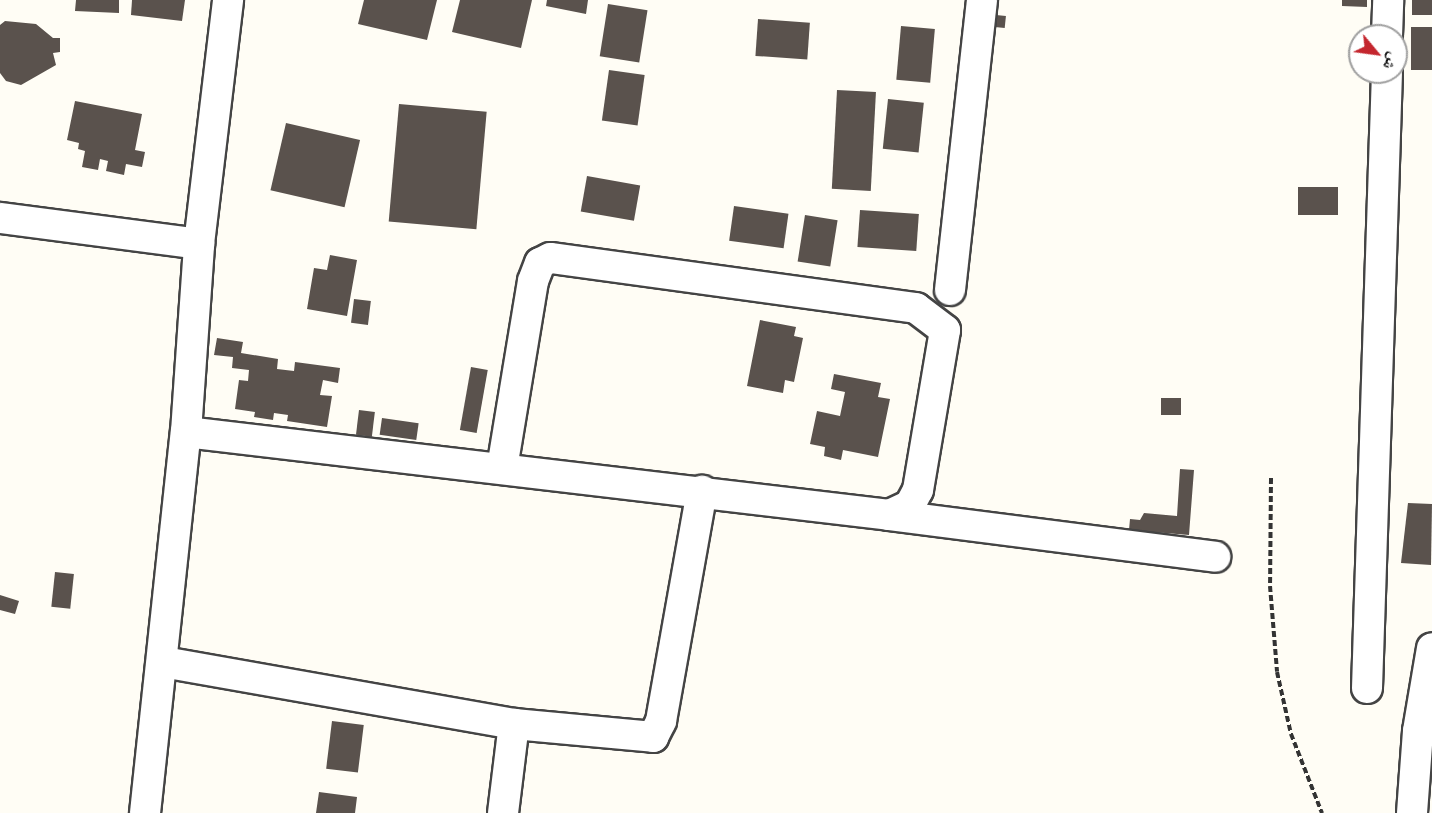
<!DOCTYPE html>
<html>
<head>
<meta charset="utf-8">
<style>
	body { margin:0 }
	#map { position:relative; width:1432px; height:813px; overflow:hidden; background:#fffdf5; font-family:"Noto Serif","Noto Naskh Arabic",serif }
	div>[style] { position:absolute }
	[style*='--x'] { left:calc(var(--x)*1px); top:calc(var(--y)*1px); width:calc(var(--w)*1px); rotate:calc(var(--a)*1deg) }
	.building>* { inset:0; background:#5a524d; transform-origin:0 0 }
	.path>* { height:4px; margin-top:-2px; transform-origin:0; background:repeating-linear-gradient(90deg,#333 0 6px,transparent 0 9px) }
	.roads { filter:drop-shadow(2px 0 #444) drop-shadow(-2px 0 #444) drop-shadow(0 2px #444) drop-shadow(0 -2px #444) }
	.minor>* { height:30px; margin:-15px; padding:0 15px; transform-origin:15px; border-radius:15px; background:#fff }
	span { translate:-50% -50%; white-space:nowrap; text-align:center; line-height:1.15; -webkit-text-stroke:6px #fff; paint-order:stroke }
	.north { position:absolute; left:1348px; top:24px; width:60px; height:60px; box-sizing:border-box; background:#fff; border:2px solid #a0a0a0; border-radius:50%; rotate:119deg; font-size:16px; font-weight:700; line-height:24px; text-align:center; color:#111 }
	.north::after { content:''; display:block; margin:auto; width:21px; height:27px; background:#c4262e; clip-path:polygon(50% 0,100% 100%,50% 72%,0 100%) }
</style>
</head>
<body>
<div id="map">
	<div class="building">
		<i style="clip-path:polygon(76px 0,119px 0,119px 13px,75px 11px)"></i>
		<i style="clip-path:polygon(132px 0,185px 0,182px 21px,131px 15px)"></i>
		<i style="clip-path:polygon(364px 0,437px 0,427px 40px,358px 24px)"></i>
		<i style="clip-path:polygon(460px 0,532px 0,521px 48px,452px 32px)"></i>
		<i style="clip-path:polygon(547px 0,588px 0,586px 14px,546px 6px)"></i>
		<i style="clip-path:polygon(1342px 0,1367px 0,1367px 7px,1342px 6px)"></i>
		<i style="left:1412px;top:0;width:20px;height:15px"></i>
		<i style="left:608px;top:4px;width:40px;height:53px;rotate:9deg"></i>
		<i style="left:996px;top:15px;width:10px;height:12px;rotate:6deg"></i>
		<i style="left:758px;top:19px;width:52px;height:37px;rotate:4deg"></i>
		<i style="clip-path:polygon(5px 21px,36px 24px,53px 38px,60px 38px,60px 52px,53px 53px,56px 65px,21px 85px,6px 81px,0 73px,0 25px)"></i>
		<i style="left:901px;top:26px;width:34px;height:54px;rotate:5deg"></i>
		<i style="left:1411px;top:27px;width:21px;height:43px"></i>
		<i style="left:609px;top:70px;width:36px;height:51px;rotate:8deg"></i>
		<i style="left:837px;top:90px;width:39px;height:99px;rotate:3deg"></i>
		<i style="left:888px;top:99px;width:36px;height:50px;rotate:6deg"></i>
		<i style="clip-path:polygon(75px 101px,142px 114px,135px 150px,145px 152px,142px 167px,126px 164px,124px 175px,106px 171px,108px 161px,100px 159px,98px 170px,82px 167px,85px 151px,78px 149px,79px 143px,67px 140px)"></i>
		<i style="left:399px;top:104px;width:88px;height:118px;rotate:5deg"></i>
		<i style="left:286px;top:123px;width:76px;height:69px;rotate:13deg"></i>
		<i style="left:587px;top:176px;width:54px;height:36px;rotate:10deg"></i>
		<i style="left:1298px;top:187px;width:40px;height:28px"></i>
		<i style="left:734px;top:206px;width:55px;height:35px;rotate:8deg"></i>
		<i style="left:860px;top:210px;width:59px;height:37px;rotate:4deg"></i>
		<i style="left:805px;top:215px;width:33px;height:47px;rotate:9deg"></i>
		<i style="clip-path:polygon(330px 255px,357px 260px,347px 316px,307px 309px,314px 268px,327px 270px)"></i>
		<i style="left:354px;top:299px;width:17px;height:24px;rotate:7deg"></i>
		<i style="clip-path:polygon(760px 320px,796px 327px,794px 336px,803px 338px,794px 382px,785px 380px,783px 393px,747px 386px)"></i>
		<i style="clip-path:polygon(217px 338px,243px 342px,241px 353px,278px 359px,277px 369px,294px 371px,295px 362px,340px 368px,338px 383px,323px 380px,320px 395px,332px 396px,327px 427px,287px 421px,288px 415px,274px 413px,273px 420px,254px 417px,255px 412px,235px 409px,239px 380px,248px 381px,249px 370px,232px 368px,233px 357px,214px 355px)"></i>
		<i style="left:471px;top:367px;width:17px;height:64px;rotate:10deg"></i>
		<i style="clip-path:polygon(834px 374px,881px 383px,878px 397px,890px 399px,878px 457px,843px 450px,841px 460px,824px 456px,825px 447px,810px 444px,817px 411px,840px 416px,845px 392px,831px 389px)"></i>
		<i style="left:1181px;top:398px;width:17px;height:20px;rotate:90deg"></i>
		<i style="left:359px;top:410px;width:16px;height:25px;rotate:7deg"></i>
		<i style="left:382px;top:418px;width:37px;height:17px;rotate:8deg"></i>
		<i style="clip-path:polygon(1180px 469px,1194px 470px,1189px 535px,1129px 530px,1130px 519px,1140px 520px,1144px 513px,1177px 516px)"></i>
		<i style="clip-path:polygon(1408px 503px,1432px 504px,1431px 565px,1401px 563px)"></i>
		<i style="left:55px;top:572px;width:19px;height:35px;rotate:6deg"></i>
		<i style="clip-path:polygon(0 595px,19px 601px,15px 614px,0 610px)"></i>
		<i style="left:332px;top:721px;width:32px;height:48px;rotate:7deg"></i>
		<i style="clip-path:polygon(319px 792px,357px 797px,355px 813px,316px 813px)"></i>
	</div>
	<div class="path">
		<i style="--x:1271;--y:478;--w:108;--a:90.5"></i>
		<i style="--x:1270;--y:586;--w:86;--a:85.3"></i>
		<i style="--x:1277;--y:672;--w:64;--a:77.3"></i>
		<i style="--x:1291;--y:734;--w:85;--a:68.6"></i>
	</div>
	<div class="roads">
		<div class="minor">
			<i style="--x:1387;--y:36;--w:36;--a:-88"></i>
			<i style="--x:0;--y:218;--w:201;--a:7.4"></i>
			<i style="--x:950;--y:290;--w:292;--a:-83.7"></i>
			<i style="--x:186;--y:432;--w:708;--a:6.73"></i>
			<i style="--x:889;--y:515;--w:23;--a:-25"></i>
			<i style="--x:910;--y:505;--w:17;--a:-62"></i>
			<i style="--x:918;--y:490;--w:162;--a:-80.4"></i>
			<i style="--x:945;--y:330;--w:36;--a:-143"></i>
			<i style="--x:916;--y:308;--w:369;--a:-172.2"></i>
			<i style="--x:550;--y:258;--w:11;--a:153"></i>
			<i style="--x:540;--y:263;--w:19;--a:111"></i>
			<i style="--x:533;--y:281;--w:190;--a:99.4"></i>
			<i style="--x:889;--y:515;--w:329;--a:7.3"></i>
			<i style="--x:163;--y:662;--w:356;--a:10"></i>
			<i style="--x:1367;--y:688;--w:616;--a:-88.14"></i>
			<i style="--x:145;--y:813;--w:383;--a:-83.9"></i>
			<i style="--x:186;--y:432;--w:188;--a:-86"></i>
			<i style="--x:199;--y:244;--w:246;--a:-83.2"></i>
			<i style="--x:503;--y:813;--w:90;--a:-83"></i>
			<i style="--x:514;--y:724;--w:140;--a:5.3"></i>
			<i style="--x:653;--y:737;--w:18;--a:-63"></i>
			<i style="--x:661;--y:721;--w:234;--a:-79.9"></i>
			<i style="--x:1412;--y:813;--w:82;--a:-85.8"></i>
			<i style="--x:1418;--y:731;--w:84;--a:-80.4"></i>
		</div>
	</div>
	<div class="north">ش</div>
</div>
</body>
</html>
